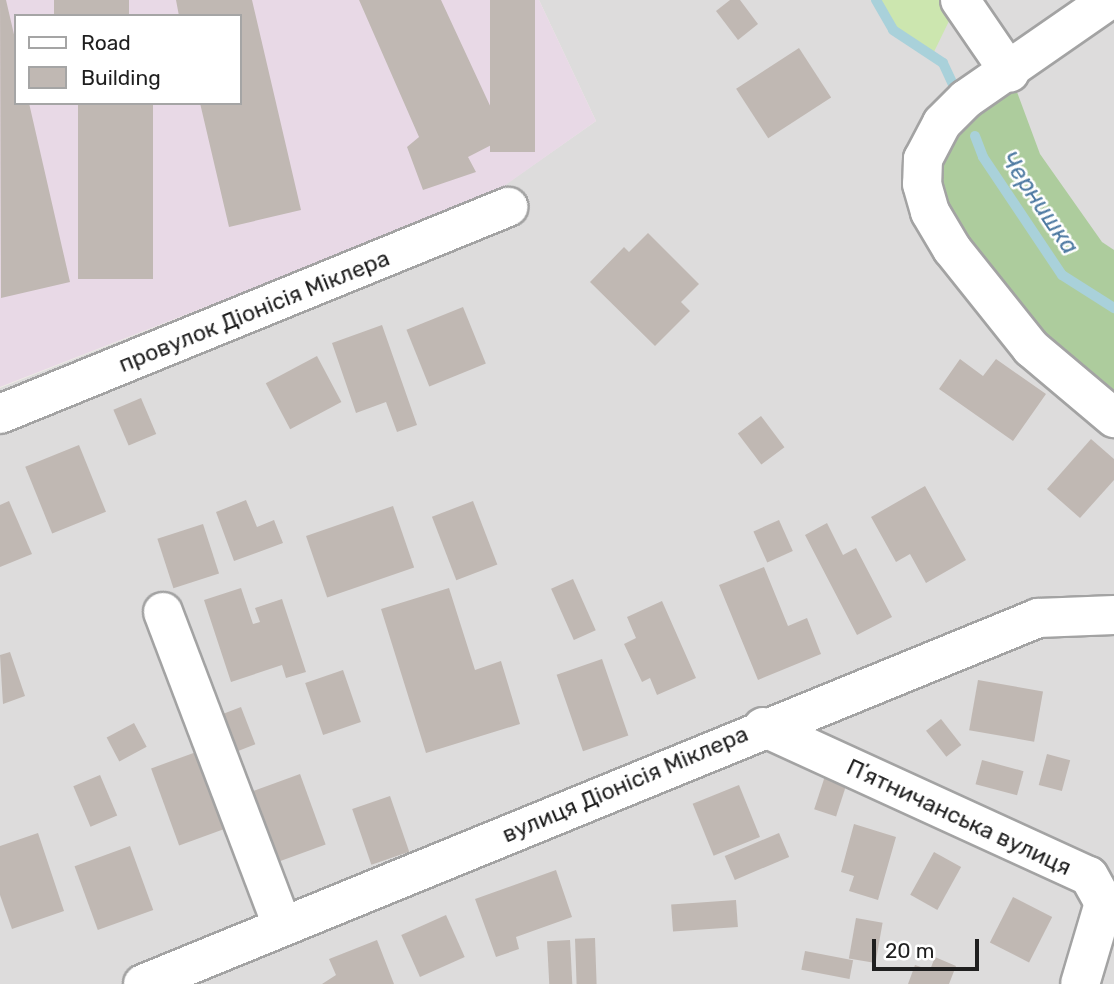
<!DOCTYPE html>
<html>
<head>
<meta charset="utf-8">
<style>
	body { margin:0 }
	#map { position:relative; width:1114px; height:984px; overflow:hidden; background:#efece6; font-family:Rubik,sans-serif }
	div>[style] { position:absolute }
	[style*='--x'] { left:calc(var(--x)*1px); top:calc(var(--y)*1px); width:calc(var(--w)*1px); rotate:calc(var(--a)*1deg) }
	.residential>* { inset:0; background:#dddcdc }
	.industrial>* { inset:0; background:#e8d9e6 }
	.grass>* { inset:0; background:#cce6af }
	.forest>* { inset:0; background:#adcc9d }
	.stream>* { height:10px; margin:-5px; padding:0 5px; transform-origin:5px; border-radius:5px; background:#a9d1da }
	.building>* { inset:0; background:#c0b8b3; transform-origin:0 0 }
	.roads { filter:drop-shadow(2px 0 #a3a3a3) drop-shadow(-2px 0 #a3a3a3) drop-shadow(0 2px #a3a3a3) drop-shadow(0 -2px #a3a3a3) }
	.minor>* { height:38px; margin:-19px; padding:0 19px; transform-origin:19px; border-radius:19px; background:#fff }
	span { translate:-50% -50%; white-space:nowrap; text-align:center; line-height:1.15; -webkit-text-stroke:5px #fff; paint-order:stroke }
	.street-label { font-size:23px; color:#1f1f1f }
	.water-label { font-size:24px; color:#4e7aa2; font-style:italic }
	.legend { position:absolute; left:14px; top:14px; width:228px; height:91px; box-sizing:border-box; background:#fff; border:2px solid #a5a5a5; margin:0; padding:9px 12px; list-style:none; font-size:21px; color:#1f1f1f }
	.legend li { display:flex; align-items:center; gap:14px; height:35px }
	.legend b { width:35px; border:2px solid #a5a5a5 }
	.scale { position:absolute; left:872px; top:939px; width:107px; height:32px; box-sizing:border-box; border:4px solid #1f1f1f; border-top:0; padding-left:9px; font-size:21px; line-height:24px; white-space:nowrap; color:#1f1f1f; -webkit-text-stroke:5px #fff; paint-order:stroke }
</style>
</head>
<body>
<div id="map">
	<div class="residential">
		<i style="clip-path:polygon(539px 0,1114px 0,1114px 984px,0 984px,0 388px,489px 196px,596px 121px)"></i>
	</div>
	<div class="industrial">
		<i style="clip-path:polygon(evenodd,0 0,539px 0,596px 121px,490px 196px,0 387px,0 0,16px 16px,240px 16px,240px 103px,16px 103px,16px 16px)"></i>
	</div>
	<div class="grass">
		<i style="clip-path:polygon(876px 0,940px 0,950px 19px,932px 56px,893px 30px)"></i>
	</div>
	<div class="forest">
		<i style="clip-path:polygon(1010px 73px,1040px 154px,1102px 242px,1114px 250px,1114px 418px,952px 249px,930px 139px)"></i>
	</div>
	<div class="stream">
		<i style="--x:876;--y:0;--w:34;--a:60"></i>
		<i style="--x:893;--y:30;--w:60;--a:33.4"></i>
		<i style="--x:943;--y:63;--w:26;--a:65"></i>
		<i style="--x:975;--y:136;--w:22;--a:69"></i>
		<i style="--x:983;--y:157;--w:142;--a:56.2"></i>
		<i style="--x:1062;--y:275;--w:62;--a:32.4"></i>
	</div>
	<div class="building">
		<i style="clip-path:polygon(0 0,6px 0,16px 43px,16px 103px,29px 103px,70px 282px,1px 298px)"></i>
		<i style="left:54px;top:0;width:75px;height:16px"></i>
		<i style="clip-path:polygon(176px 0,252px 0,301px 210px,229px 227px,200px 103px,240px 103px,240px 16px,179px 16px)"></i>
		<i style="clip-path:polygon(359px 0,441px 0,505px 138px,468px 157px,476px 172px,423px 190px,407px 147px,419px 137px)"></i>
		<i style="left:490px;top:0;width:45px;height:152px"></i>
		<i style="clip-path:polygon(730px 0,740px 0,758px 24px,738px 40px,716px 11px)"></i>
		<i style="left:799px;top:48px;width:59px;height:75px;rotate:57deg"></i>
		<i style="left:78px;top:103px;width:75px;height:176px"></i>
		<i style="clip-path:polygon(648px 233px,699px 284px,681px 302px,690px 311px,655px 346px,590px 282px,624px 247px,629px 252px)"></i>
		<i style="left:463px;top:307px;width:61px;height:61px;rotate:68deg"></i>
		<i style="clip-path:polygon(382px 325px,417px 425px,397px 432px,386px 402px,356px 413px,332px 343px)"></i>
		<i style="left:317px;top:356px;width:52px;height:58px;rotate:62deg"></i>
		<i style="clip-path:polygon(960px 359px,983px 376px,996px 359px,1046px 394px,1013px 441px,939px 389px)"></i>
		<i style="left:141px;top:398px;width:39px;height:30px;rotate:67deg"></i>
		<i style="left:761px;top:416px;width:39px;height:29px;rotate:53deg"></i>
		<i style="clip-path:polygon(1091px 439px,1114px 459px,1114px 480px,1080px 518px,1047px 489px)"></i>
		<i style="left:79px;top:445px;width:72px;height:58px;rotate:68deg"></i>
		<i style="clip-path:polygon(925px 486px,966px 560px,926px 583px,910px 554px,896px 562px,871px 517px)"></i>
		<i style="clip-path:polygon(246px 500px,257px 527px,274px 520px,283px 543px,234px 561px,216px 512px)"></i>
		<i style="clip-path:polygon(9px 501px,32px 554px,0 567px,0 505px)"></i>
		<i style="left:473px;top:501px;width:68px;height:44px;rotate:69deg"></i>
		<i style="left:393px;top:506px;width:65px;height:92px;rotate:71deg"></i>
		<i style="left:779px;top:520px;width:34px;height:28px;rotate:66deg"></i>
		<i style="clip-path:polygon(827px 523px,843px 555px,856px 548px,892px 617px,857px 635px,805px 535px)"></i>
		<i style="left:203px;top:524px;width:52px;height:48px;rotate:72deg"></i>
		<i style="clip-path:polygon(764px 567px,788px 626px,807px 618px,821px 654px,758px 680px,719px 585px)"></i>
		<i style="left:573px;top:579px;width:56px;height:24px;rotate:66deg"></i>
		<i style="clip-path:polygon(241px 588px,253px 624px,260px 622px,255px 608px,282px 599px,306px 672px,286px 678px,282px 665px,231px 682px,204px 600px)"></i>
		<i style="clip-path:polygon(449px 588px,475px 670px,501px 661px,520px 724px,426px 753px,381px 609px)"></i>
		<i style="clip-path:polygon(662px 601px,696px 678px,657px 695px,650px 678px,642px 682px,624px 644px,636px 638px,627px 617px)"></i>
		<i style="clip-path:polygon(10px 652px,25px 696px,3px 704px,0 655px)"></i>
		<i style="left:602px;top:659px;width:81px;height:48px;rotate:71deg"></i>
		<i style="left:343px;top:670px;width:55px;height:40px;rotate:71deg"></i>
		<i style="left:978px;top:680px;width:66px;height:51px;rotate:10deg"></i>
		<i style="left:241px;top:707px;width:40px;height:28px;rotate:69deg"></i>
		<i style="left:941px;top:719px;width:33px;height:19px;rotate:52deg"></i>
		<i style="left:134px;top:723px;width:27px;height:31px;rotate:62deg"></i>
		<i style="left:199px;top:751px;width:82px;height:51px;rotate:70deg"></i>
		<i style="left:1047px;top:754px;width:24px;height:32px;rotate:15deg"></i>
		<i style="left:982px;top:760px;width:43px;height:25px;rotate:15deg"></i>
		<i style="left:300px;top:774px;width:75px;height:51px;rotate:70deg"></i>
		<i style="left:100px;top:775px;width:44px;height:29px;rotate:67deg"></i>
		<i style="left:825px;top:776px;width:23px;height:35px;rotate:18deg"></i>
		<i style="left:739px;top:785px;width:56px;height:50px;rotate:68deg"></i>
		<i style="left:390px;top:796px;width:59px;height:40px;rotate:71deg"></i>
		<i style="clip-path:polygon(854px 824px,896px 837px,878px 900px,849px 891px,854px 876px,841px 872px)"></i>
		<i style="clip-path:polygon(38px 833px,64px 911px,12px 929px,0 895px,0 846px)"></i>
		<i style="left:779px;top:833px;width:26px;height:59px;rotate:67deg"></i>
		<i style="left:130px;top:846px;width:68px;height:59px;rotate:70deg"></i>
		<i style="left:934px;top:852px;width:31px;height:49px;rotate:29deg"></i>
		<i style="clip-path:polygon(556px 870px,572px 917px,516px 937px,519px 949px,496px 957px,475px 899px)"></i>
		<i style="left:1013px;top:897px;width:44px;height:51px;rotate:27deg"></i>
		<i style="left:736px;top:900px;width:27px;height:65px;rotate:86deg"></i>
		<i style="left:446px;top:915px;width:46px;height:49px;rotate:66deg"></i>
		<i style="left:856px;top:918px;width:27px;height:41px;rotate:10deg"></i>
		<i style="left:595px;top:938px;width:46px;height:20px;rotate:88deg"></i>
		<i style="clip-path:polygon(377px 940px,394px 984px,322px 984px,336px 975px,329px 959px)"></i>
		<i style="left:570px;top:940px;width:44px;height:23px;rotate:87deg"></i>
		<i style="left:805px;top:951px;width:49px;height:19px;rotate:11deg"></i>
		<i style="clip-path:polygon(935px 957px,956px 966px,949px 984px,908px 984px,915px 965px,930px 970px)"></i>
	</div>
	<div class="roads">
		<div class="minor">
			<i style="--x:960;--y:0;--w:88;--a:55.6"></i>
			<i style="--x:1109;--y:0;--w:174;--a:145.3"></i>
			<i style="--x:966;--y:99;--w:34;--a:135"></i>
			<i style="--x:942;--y:123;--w:41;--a:117.8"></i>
			<i style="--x:923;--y:159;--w:25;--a:92"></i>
			<i style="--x:922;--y:184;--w:29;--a:74"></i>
			<i style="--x:930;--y:212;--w:43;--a:59.3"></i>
			<i style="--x:952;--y:249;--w:127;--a:51.4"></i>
			<i style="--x:1031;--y:348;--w:109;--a:40.1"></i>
			<i style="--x:0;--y:414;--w:549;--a:-22.17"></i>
			<i style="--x:163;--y:612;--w:336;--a:69.2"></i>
			<i style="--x:763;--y:727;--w:358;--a:24.6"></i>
			<i style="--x:1089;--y:876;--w:31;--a:61"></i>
			<i style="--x:1104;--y:903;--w:84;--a:106.5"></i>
			<i style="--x:143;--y:984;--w:967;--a:-22.24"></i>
			<i style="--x:1038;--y:618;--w:76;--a:-2.3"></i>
		</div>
	</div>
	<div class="street-label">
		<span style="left:254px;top:311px;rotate:-22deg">провулок Діонісія Міклера</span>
		<span style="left:625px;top:784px;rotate:-23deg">вулиця Діонісія Міклера</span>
		<span style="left:959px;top:817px;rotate:25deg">Пʼятничанська вулиця</span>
	</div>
	<div class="water-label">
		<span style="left:1039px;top:203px;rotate:56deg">Чернишка</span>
	</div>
	<ul class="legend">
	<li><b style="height:9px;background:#fff"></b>Road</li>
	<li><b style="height:19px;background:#c0b8b3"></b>Building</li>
	</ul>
	<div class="scale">20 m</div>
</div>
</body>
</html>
